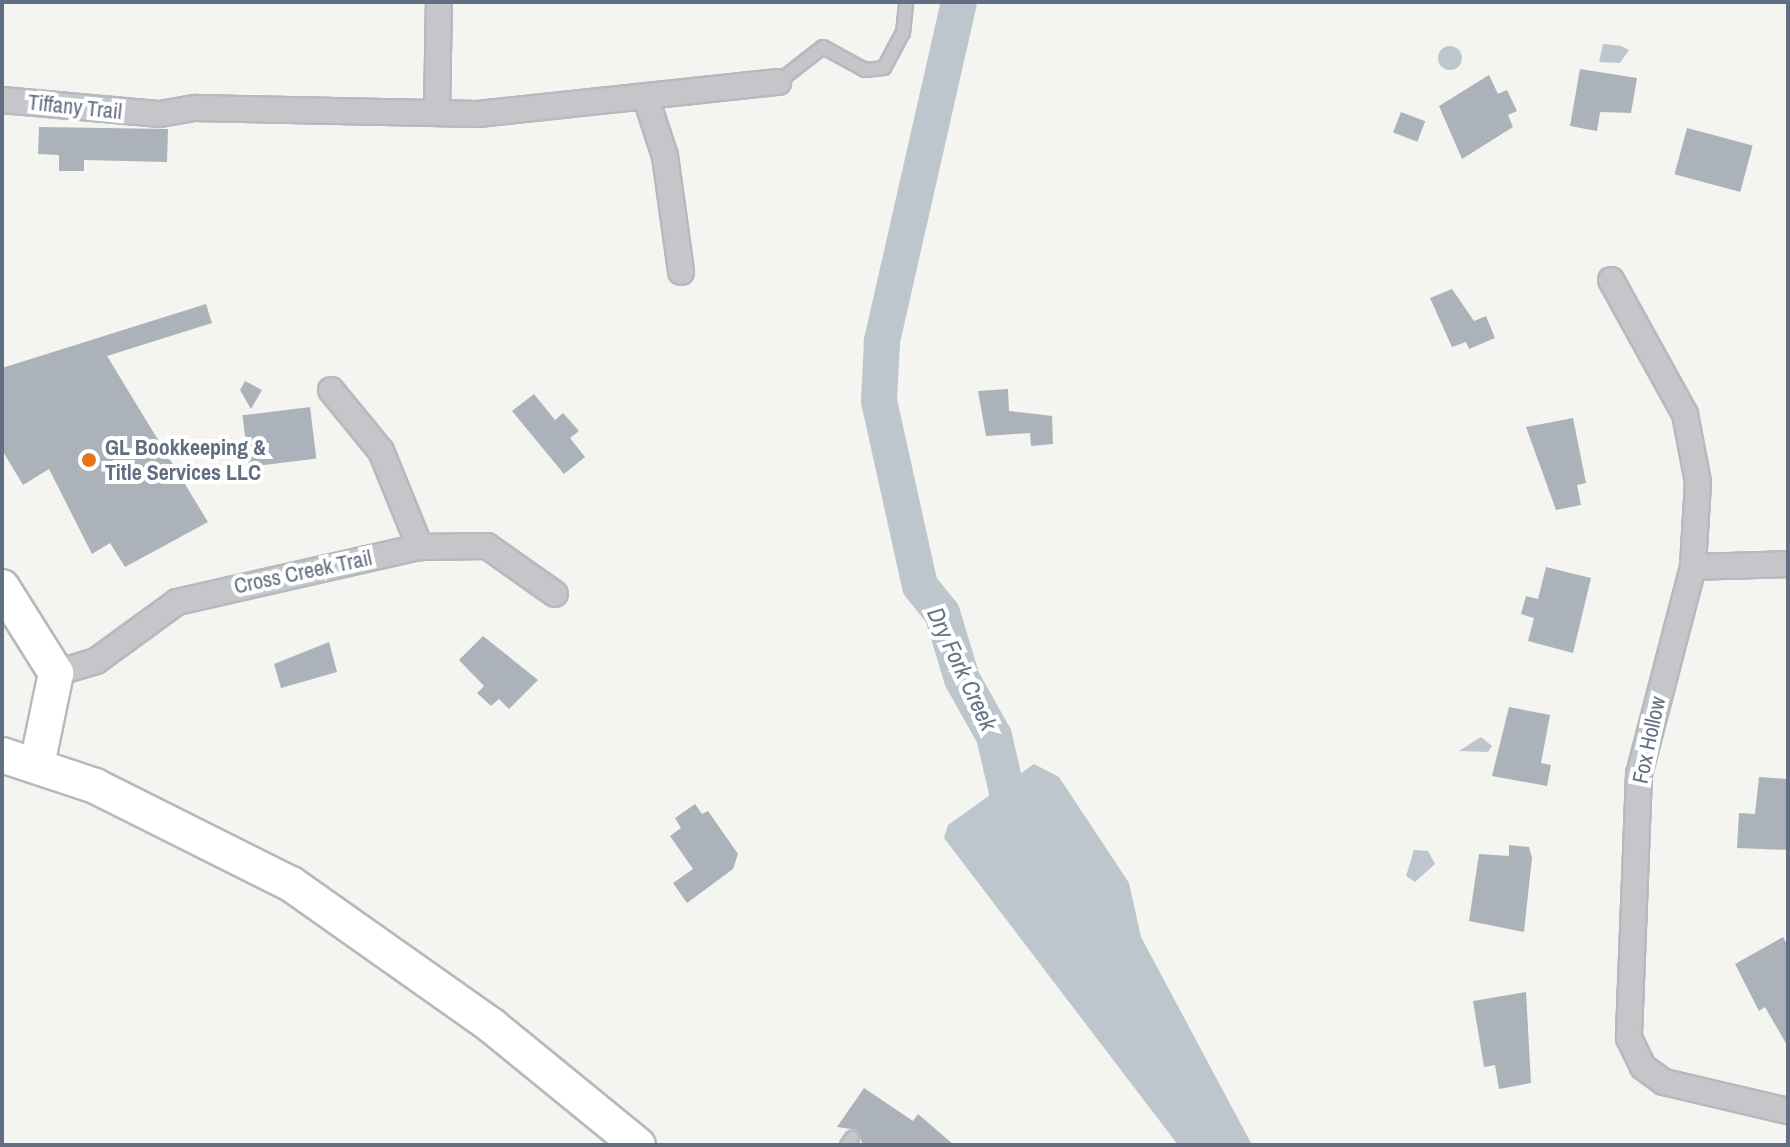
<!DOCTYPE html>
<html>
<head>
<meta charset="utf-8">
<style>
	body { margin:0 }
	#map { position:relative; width:1790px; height:1147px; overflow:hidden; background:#f4f4f0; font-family:"Archivo Narrow",sans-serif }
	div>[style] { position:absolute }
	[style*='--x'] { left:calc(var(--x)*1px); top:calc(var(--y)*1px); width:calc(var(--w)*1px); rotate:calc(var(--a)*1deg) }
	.water>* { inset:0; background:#bec6cd }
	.round { border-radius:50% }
	.river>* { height:36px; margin:-18px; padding:0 18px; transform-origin:18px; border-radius:18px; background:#bec6cd }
	.building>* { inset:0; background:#acb2b9; transform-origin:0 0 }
	.roads { filter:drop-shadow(2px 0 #b6b9be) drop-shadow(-2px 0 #b6b9be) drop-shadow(0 2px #b6b9be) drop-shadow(0 -2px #b6b9be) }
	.lane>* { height:12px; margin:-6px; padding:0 6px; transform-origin:6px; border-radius:6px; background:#c4c6ca }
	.street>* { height:24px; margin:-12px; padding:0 12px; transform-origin:12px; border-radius:12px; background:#c4c6ca }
	.secondary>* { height:34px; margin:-17px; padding:0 17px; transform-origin:17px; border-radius:17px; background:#fff }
	.dots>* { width:22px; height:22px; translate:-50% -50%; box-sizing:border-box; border:4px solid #fff; border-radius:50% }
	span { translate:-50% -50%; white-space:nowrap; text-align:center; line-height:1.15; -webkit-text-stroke:8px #fff; paint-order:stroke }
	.street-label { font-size:22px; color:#626e82 }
	.poi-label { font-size:22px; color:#626e82; font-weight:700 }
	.left { translate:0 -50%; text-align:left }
	.water-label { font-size:24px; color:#637686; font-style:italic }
	.frame { position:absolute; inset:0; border:4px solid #626e82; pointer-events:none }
</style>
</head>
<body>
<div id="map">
	<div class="water">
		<i style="clip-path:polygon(1603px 44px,1621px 46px,1629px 50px,1620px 63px,1599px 62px)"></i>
		<i class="round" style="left:1438px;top:46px;width:24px;height:24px"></i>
		<i style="clip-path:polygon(1481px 737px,1492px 746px,1488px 752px,1459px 751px)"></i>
		<i style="clip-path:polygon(1034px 764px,1059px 777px,1129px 883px,1141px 937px,1252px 1145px,1178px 1145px,944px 838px,948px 825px)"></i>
		<i style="clip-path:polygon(1414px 850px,1428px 851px,1435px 864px,1415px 882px,1406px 876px)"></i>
	</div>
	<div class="river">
		<i style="--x:959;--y:2;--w:349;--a:102.8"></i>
		<i style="--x:882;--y:342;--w:59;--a:92.9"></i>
		<i style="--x:879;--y:401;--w:189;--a:77.5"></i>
		<i style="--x:920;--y:586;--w:35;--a:51"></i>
		<i style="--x:942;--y:613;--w:69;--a:73.1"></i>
		<i style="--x:962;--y:679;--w:65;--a:60.7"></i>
		<i style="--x:994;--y:736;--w:98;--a:77"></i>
	</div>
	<div class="building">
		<i style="clip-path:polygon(1580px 69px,1637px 78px,1631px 113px,1600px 112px,1597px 131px,1570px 126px)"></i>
		<i style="clip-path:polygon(1489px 75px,1498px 94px,1507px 90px,1517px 111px,1508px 115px,1513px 127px,1462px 159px,1439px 106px)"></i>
		<i style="left:1401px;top:112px;width:26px;height:22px;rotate:21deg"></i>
		<i style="clip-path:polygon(39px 127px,168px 129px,167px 162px,84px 160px,84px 171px,59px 171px,59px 155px,38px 154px)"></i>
		<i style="left:1687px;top:128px;width:68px;height:48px;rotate:15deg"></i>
		<i style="clip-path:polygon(1452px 289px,1474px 321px,1486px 316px,1495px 338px,1469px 349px,1466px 342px,1452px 347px,1430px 298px)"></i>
		<i style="clip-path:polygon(206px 304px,212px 323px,107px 356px,208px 522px,125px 567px,110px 543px,92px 554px,49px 469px,23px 485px,2px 450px,2px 368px)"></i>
		<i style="clip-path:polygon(245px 381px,262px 390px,251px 409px,240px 390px)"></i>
		<i style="clip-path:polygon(1008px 389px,1009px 411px,1052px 416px,1053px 444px,1031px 446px,1030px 433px,986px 436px,978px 391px)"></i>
		<i style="clip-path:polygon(534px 394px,555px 420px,563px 413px,579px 431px,570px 438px,585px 457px,564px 474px,512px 411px)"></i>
		<i style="left:310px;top:407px;width:52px;height:68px;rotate:83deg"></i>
		<i style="clip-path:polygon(1573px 418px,1586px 483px,1577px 485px,1581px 505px,1556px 510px,1526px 427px)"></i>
		<i style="clip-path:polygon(1546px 567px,1591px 578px,1573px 653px,1528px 641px,1534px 618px,1521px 614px,1526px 596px,1538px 599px)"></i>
		<i style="clip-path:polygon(483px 636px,538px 680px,509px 709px,499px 699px,491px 706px,477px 693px,484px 686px,459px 660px)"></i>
		<i style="clip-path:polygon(329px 642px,337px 672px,281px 688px,274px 664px)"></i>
		<i style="clip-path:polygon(1509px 707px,1550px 715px,1541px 763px,1551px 765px,1547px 786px,1492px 776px)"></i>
		<i style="clip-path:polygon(1759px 777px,1788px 779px,1788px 850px,1737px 848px,1739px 813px,1755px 814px)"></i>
		<i style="clip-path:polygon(695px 804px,702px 814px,708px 811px,738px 854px,733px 869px,687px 903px,673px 883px,693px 869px,670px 836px,681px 828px,675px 818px)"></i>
		<i style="clip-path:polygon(1509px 845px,1529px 847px,1532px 858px,1524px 932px,1469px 921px,1479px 854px,1509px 856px)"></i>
		<i style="clip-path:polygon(1783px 937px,1788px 946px,1788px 1047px,1765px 1007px,1759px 1011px,1735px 964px)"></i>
		<i style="clip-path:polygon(1526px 992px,1531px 1083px,1499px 1089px,1495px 1065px,1484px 1067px,1473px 1001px)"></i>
		<i style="clip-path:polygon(864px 1088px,913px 1121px,918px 1114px,954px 1145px,863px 1145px,857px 1130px,837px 1127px)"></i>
	</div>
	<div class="roads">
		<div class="lane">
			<i style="--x:778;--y:82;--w:57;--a:-37.9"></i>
			<i style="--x:823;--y:47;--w:48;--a:28.7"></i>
			<i style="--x:865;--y:70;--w:19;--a:-6"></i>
			<i style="--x:884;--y:68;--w:40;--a:-62"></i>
			<i style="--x:903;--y:33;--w:31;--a:-84"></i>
			<i style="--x:847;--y:1145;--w:9;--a:-54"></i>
		</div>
		<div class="street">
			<i style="--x:646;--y:98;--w:61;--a:71.9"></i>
			<i style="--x:665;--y:156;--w:117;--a:82.1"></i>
			<i style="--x:2;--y:100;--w:159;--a:5.1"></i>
			<i style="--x:160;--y:114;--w:36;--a:-10"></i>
			<i style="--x:195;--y:108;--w:283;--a:1.2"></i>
			<i style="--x:478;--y:114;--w:302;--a:-6.1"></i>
			<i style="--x:437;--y:112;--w:110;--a:-89"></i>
			<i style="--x:1611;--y:280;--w:153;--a:61.1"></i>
			<i style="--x:1685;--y:414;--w:69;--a:79.2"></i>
			<i style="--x:1698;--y:482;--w:85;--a:93.4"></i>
			<i style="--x:1693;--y:567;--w:214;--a:104.6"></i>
			<i style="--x:1639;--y:774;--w:264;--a:92.2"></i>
			<i style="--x:1629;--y:1038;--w:32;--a:64"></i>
			<i style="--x:1643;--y:1067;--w:26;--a:36"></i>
			<i style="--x:1664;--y:1082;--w:127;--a:13.2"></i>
			<i style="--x:331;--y:390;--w:79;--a:50.7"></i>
			<i style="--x:381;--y:451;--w:104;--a:67.9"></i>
			<i style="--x:1693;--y:567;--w:95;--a:-1.8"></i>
			<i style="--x:56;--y:673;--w:42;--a:-16.7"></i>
			<i style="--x:96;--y:661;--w:100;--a:-36.1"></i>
			<i style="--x:177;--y:602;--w:249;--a:-12.8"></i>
			<i style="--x:420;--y:547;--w:67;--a:-0.9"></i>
			<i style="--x:487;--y:546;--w:83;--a:35.2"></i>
		</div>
		<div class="secondary">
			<i style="--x:2;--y:587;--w:102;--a:57.9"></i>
			<i style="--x:56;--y:673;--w:94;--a:101.7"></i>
			<i style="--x:2;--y:755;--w:98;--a:18.4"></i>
			<i style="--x:95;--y:786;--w:219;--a:26.6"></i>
			<i style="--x:291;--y:884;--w:246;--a:35.2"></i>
			<i style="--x:492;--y:1026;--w:188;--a:39.2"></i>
		</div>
	</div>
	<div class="dots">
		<i style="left:89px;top:460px;background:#e7741d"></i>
	</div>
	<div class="street-label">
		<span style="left:75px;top:107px;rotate:6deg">Tiffany Trail</span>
		<span style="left:303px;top:572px;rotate:-12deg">Cross Creek Trail</span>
		<span style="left:1649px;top:740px;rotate:-78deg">Fox Hollow</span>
	</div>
	<div class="poi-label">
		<span class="left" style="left:105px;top:460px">GL Bookkeeping &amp;<br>Title Services LLC</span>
	</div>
	<div class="water-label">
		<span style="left:962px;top:669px;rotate:65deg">Dry Fork Creek</span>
	</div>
	<div class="frame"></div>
</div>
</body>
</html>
